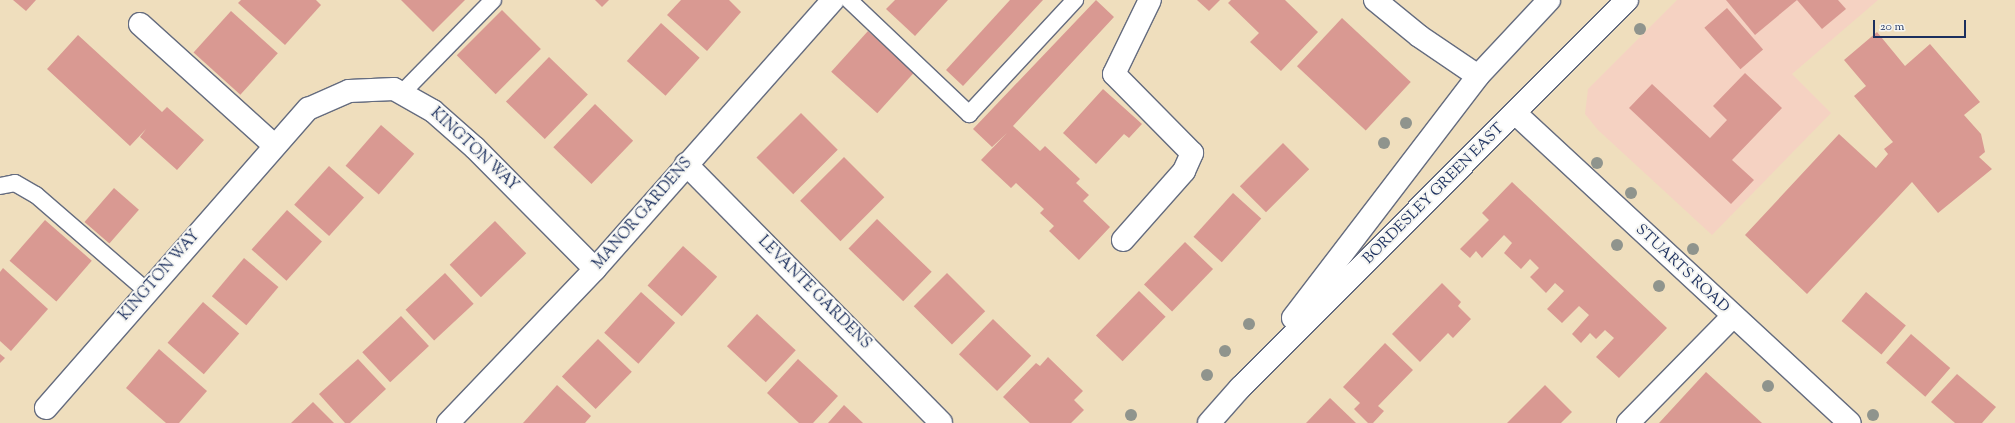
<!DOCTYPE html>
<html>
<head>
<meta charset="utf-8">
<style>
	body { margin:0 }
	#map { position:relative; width:2015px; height:423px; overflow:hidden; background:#efdebd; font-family:"Sorts Mill Goudy",serif }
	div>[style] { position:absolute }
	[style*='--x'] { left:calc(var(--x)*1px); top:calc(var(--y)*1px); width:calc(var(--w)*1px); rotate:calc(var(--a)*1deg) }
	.built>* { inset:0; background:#f5d2c2 }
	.building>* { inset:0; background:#d99992; transform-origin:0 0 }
	.roads { filter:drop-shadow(1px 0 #656c7f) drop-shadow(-1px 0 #656c7f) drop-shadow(0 1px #656c7f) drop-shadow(0 -1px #656c7f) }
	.lane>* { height:16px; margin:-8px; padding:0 8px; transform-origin:8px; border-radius:8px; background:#fff }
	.street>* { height:22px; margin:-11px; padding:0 11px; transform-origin:11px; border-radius:11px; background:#fff }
	.secondary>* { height:22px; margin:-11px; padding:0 11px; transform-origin:11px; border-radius:11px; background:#fff }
	.trees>* { width:12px; height:12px; margin:-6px; border-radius:50%; background:#8f948d }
	span { translate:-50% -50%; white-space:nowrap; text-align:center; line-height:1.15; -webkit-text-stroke:4px #f6f6f2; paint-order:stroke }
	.street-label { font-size:15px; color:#1b2f5e }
	.scale { position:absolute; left:1873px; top:20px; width:93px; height:18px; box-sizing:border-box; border:2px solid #1b2f5e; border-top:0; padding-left:5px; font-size:12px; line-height:14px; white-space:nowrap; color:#1b2f5e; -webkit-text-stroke:3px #f6f6f2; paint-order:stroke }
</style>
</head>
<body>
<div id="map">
	<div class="built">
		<i style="clip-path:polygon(1677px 0,1878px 0,1792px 74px,1831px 113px,1712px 235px,1598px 130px,1585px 114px,1588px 89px)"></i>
	</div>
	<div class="building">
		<i style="clip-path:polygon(13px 0,36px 0,26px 11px)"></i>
		<i style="clip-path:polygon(241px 0,316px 0,321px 5px,285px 45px,238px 3px)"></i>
		<i style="clip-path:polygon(401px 0,465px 0,433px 32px)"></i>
		<i style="clip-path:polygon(595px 0,609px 0,602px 7px)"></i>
		<i style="clip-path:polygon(681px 0,729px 0,741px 12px,707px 51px,667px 15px)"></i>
		<i style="clip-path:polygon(895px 0,948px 0,915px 36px,886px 9px)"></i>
		<i style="clip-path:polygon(1010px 0,1043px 0,963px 86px,946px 70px)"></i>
		<i style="clip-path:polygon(1096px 0,1114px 17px,1013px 126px,1040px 151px,1045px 146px,1080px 179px,1076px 183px,1089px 195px,1083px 201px,1110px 227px,1079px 260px,1049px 231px,1054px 226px,1040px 213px,1044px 209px,1016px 183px,1011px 188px,981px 160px,1007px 133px,992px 147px,973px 129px)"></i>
		<i style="clip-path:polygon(1197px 0,1220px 0,1209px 11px)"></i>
		<i style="clip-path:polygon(1231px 0,1285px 0,1318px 32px,1281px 71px,1250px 42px,1259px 33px,1228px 3px)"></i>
		<i style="clip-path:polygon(1726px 0,1797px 0,1755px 35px)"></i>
		<i style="clip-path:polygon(1797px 0,1838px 0,1846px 9px,1822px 29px)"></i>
		<i style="left:1727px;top:8px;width:55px;height:30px;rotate:49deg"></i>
		<i style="left:502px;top:10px;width:55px;height:64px;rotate:45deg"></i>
		<i style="left:231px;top:11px;width:63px;height:56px;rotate:42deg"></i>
		<i style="left:1342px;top:18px;width:94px;height:66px;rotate:43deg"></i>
		<i style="left:661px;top:23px;width:52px;height:51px;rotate:42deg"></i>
		<i style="left:868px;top:31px;width:62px;height:55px;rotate:42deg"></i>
		<i style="clip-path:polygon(1877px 32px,1905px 66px,1930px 44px,1980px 102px,1964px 115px,1981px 134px,1985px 152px,1979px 157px,1992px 169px,1938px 213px,1912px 182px,1807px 294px,1745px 235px,1839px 134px,1876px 168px,1888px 154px,1884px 149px,1893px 142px,1854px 96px,1866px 86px,1844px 60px)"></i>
		<i style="clip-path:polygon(78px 35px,162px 112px,167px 107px,204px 140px,177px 170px,140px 137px,146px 129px,130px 146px,47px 69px)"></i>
		<i style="left:549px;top:57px;width:54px;height:62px;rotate:44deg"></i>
		<i style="clip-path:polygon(1745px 73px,1782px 108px,1732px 160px,1754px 180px,1731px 204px,1629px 108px,1652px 84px,1710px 138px,1727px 120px,1713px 106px)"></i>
		<i style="clip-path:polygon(1103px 89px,1142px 124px,1129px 138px,1124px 134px,1096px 164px,1063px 133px)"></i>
		<i style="left:595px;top:104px;width:53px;height:60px;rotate:44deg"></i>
		<i style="left:801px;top:113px;width:52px;height:63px;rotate:45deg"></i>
		<i style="left:381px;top:125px;width:44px;height:54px;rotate:41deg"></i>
		<i style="left:1283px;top:143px;width:37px;height:61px;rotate:45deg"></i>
		<i style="left:844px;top:157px;width:57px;height:62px;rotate:45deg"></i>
		<i style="left:329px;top:166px;width:47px;height:52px;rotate:42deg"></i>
		<i style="clip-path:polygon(1512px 182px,1667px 328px,1619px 378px,1596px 357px,1614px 338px,1605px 330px,1596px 339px,1590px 333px,1581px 343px,1572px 334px,1589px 315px,1579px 306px,1562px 323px,1547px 309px,1564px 291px,1555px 283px,1546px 293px,1530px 277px,1539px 268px,1530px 259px,1521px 269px,1504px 253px,1512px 243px,1504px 235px,1482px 258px,1476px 251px,1470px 258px,1460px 249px,1489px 220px,1482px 213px)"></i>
		<i style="left:114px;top:188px;width:33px;height:45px;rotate:41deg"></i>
		<i style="left:1233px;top:193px;width:38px;height:59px;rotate:42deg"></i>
		<i style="left:287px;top:210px;width:47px;height:53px;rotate:42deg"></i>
		<i style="left:877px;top:219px;width:76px;height:41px;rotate:44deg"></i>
		<i style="left:45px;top:220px;width:62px;height:54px;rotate:41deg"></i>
		<i style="left:495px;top:221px;width:45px;height:63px;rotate:46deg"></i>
		<i style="left:1185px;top:242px;width:39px;height:59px;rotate:44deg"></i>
		<i style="left:683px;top:246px;width:46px;height:53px;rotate:42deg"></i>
		<i style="left:244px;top:258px;width:45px;height:50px;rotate:40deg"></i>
		<i style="clip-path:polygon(3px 268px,48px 309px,11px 351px,0 341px,0 272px)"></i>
		<i style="left:445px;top:273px;width:42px;height:54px;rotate:47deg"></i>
		<i style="left:947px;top:273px;width:54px;height:47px;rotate:45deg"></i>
		<i style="clip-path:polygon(1442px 283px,1461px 302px,1458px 306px,1471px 319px,1453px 338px,1448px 333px,1420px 362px,1392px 334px)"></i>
		<i style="left:1139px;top:291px;width:37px;height:62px;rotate:44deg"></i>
		<i style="left:641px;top:292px;width:46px;height:55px;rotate:42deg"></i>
		<i style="left:1866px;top:292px;width:52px;height:38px;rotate:40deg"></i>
		<i style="left:203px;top:302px;width:48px;height:54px;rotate:41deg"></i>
		<i style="left:757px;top:314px;width:53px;height:44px;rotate:43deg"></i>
		<i style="left:401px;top:316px;width:41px;height:53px;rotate:47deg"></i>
		<i style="left:993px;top:319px;width:53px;height:49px;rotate:44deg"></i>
		<i style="left:1911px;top:334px;width:52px;height:38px;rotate:41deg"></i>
		<i style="left:598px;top:339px;width:47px;height:52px;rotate:44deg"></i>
		<i style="clip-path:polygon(1385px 343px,1413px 370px,1378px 406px,1384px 411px,1373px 423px,1368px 423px,1354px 409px,1360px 403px,1343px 387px)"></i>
		<i style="clip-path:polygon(159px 349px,207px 391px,179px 423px,166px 423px,126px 388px)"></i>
		<i style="clip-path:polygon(0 354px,5px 358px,0 363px)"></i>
		<i style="clip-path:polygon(1048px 357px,1083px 391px,1074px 400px,1084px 410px,1071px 423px,1030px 423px,1003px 397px,1036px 363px,1040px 366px)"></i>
		<i style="clip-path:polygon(358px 359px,386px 389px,350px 423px,345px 423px,319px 394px)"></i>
		<i style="clip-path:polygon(798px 359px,838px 396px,813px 423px,799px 423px,767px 393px)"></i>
		<i style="clip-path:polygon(1706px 372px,1762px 423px,1659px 423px)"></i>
		<i style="clip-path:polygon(1957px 374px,1996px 407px,1982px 423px,1955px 423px,1931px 402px)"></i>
		<i style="clip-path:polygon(557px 385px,591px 416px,585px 423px,523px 423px)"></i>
		<i style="clip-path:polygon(1545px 385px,1572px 412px,1561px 423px,1507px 423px)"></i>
		<i style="clip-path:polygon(1330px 398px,1356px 423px,1306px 423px)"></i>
		<i style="clip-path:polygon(313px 402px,334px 423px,291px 423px)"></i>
		<i style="clip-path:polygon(844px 405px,863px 423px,828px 423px)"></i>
	</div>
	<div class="roads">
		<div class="lane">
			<i style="--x:849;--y:0;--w:166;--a:43.5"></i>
			<i style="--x:969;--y:114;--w:156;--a:-47.1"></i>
			<i style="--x:402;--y:93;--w:130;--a:-45.6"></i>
			<i style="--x:0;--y:186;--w:15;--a:-11"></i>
			<i style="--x:15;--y:183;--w:24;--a:30"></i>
			<i style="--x:36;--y:195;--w:147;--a:40.9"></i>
		</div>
		<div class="street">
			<i style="--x:1375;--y:0;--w:57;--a:39.3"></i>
			<i style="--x:1419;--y:36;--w:71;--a:34.1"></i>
			<i style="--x:140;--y:24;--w:181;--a:42.1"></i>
			<i style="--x:1515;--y:113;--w:456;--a:42.8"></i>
			<i style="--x:686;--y:164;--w:363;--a:45.4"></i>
			<i style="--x:1123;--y:240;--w:92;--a:-48.5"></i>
			<i style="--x:1184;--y:171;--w:20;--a:-66"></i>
			<i style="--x:1192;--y:153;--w:111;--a:-134.6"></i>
			<i style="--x:1114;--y:74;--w:82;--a:-64.1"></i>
			<i style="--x:46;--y:408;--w:398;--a:-48.8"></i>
			<i style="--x:308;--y:109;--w:45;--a:-23.7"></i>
			<i style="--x:349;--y:91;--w:45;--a:-2.5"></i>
			<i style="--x:394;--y:89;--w:45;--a:29.4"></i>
			<i style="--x:433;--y:111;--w:56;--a:41.4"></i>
			<i style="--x:475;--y:148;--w:170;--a:45.2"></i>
			<i style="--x:448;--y:423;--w:213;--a:-46.3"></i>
			<i style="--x:595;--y:269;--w:359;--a:-48.5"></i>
			<i style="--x:1628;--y:423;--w:150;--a:-45.5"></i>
		</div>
		<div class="secondary">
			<i style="--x:1293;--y:318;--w:305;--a:-52.6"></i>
			<i style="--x:1478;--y:76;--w:104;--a:-46.9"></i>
			<i style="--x:1209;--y:423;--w:47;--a:-48.5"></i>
			<i style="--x:1240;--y:388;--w:548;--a:-45.07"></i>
		</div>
	</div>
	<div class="trees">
		<i style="left:1640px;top:29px"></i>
		<i style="left:1406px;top:123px"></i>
		<i style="left:1384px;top:143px"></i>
		<i style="left:1597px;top:163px"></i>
		<i style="left:1631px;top:193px"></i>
		<i style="left:1617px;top:245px"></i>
		<i style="left:1693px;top:249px"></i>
		<i style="left:1659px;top:286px"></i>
		<i style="left:1249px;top:324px"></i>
		<i style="left:1225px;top:351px"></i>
		<i style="left:1207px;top:375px"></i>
		<i style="left:1768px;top:386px"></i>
		<i style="left:1131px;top:415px"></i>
		<i style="left:1873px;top:415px"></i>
	</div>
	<div class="street-label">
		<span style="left:474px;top:150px;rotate:43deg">KINGTON WAY</span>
		<span style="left:1434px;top:194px;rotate:-45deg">BORDESLEY GREEN EAST</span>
		<span style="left:643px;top:214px;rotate:-49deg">MANOR GARDENS</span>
		<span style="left:1682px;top:269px;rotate:43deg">STUARTS ROAD</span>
		<span style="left:160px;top:276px;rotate:-49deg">KINGTON WAY</span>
		<span style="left:814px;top:293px;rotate:45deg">LEVANTE GARDENS</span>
	</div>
	<div class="scale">20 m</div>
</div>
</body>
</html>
